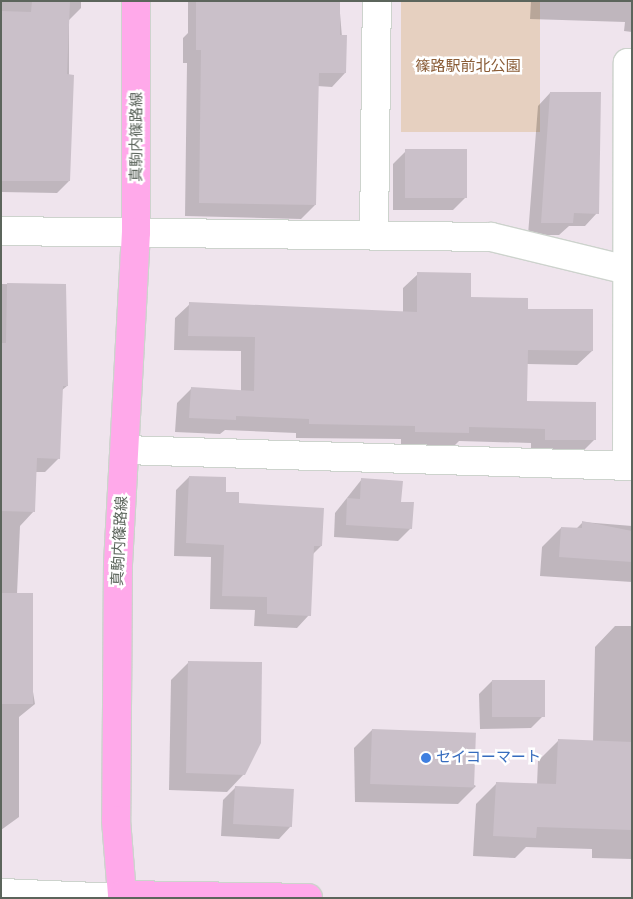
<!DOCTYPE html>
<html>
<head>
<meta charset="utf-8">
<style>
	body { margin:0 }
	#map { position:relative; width:633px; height:899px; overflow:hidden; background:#efe4ed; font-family:"Roboto Condensed","Noto Sans JP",sans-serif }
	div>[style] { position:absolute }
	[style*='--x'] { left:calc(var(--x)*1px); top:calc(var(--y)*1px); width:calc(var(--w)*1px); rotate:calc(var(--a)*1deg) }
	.green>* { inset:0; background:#e6d0c0; transform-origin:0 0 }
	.shadow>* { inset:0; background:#0003 }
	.building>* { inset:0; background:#cac0c9; transform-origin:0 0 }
	.roads { filter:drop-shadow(1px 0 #cdd3cd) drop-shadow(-1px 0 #cdd3cd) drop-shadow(0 1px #cdd3cd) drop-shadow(0 -1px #cdd3cd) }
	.minor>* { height:28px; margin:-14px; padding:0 14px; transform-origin:14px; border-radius:14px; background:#fff }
	.secondary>* { height:28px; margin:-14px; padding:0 14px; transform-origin:14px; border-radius:14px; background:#fff }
	.primary>* { height:28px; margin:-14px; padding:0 14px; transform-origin:14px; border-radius:14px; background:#ffa9ea }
	.dots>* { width:14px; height:14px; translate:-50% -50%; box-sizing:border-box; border:2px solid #fff; border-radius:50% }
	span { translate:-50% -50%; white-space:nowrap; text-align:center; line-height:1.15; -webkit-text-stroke:5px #fff; paint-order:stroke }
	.park-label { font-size:15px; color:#8a5c36 }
	.street-label { font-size:15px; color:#5c655c }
	.shop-label { font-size:15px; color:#366cbe }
	.left { translate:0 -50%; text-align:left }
	.frame { position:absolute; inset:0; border:2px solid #5c655c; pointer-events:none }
</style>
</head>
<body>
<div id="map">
	<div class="green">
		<i style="left:401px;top:1px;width:139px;height:131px"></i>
	</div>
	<div class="shadow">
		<i style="clip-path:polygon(1px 1px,81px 1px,81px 8px,69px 20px,69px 181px,57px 193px,1px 192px)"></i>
		<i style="clip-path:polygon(188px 1px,339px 1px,345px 73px,332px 87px,317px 86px,315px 205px,301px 219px,185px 216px,187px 63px,183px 63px,183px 38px,188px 33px)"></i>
		<i style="clip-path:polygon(531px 1px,632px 1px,632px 32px,624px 31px,625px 22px,530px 19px)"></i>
		<i style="clip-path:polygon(550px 93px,597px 213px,585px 226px,569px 226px,559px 235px,528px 235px,538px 106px)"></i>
		<i style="clip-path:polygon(406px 151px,466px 197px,453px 210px,393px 210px,393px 164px)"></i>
		<i style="clip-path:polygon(418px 274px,470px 298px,526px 310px,592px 351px,577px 365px,527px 364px,526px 403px,595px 439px,580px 454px,531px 453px,531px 443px,459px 441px,453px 447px,401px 446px,401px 439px,296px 438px,296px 433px,225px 430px,220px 434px,175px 432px,177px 403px,191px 389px,241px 391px,241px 351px,174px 350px,175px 318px,190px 304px,403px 313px,403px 288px)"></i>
		<i style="clip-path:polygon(1px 284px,65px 285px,67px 386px,61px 391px,59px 458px,45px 472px,35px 472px,34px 511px,20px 526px,17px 594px,35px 704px,19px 717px,19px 817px,1px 830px)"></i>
		<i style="clip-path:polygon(189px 477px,321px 546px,313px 554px,309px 615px,297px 628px,254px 626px,255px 610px,210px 609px,211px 557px,174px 556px,176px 490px)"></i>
		<i style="clip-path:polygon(362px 479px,400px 503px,411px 528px,398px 541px,334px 537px,335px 513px)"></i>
		<i style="clip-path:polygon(583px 522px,632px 526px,632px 582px,540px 576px,542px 547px,561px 528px,576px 529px)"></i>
		<i style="clip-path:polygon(615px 626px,632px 626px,632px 859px,592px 858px,592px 849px,526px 847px,515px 858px,473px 856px,476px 804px,497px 783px,537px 785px,538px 761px,558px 741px,593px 742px,595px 647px)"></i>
		<i style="clip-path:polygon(188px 663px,244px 774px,227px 792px,169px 790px,171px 680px)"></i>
		<i style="clip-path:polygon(492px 681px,544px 715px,531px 728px,480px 729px,479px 694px)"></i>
		<i style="clip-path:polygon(372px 730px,476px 786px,458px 804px,355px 802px,354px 748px)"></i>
		<i style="clip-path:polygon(236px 787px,291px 826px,279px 839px,221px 836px,223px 800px)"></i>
	</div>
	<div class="building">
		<i style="clip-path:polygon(32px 1px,70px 1px,67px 74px,74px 75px,70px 181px,1px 181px,1px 11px,31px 12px)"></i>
		<i style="clip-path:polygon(196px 1px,340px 1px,340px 35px,347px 35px,346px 73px,319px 73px,316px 205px,199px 203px,201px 50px,196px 50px)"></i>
		<i style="clip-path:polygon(550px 92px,601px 92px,599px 214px,574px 213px,573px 223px,541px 223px)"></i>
		<i style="left:467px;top:149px;width:49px;height:62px;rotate:90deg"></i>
		<i style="clip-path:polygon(417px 272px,471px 273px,471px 297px,528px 298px,528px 309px,593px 309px,593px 351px,528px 350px,527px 401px,596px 402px,596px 440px,545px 440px,545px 429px,469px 427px,469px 433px,415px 432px,415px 426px,309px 424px,309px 419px,236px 416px,236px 420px,189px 418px,191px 387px,254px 391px,255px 337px,188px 336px,189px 302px,417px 312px)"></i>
		<i style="clip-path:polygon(7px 283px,66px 284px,68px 386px,63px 386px,60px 459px,37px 458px,35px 512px,1px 511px,1px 343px,6px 343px)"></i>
		<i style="clip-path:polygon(189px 476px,226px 477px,226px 492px,239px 492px,239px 503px,324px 508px,322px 546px,314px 546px,311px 616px,267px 614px,267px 597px,222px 596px,224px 545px,186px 543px)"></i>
		<i style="clip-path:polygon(361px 478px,403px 481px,401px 502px,414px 502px,412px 529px,346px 525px,347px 498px,360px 499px)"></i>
		<i style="clip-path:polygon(582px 521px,632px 531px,632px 562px,559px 557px,561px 527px,582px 528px)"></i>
		<i style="left:1px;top:593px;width:32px;height:111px"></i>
		<i style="clip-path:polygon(188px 661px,262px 662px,261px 743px,245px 775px,186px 773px)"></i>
		<i style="left:492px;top:680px;width:53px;height:37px"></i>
		<i style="left:372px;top:729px;width:104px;height:55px;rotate:2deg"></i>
		<i style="clip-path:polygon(558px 739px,632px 742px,632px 830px,537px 827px,536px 838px,493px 836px,496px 782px,556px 784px)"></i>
		<i style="left:235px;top:786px;width:59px;height:38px;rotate:3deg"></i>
	</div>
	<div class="roads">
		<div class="minor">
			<i style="--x:1;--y:231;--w:490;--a:0.7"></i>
			<i style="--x:491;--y:237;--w:145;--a:13.6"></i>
			<i style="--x:374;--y:234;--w:233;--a:-89.3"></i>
			<i style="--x:125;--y:450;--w:507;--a:1.81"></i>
			<i style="--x:627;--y:466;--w:403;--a:-89.9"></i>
			<i style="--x:628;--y:63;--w:4;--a:0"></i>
		</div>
		<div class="secondary">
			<i style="--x:1;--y:893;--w:121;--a:2.4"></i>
		</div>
		<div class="primary">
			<i style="--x:136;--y:1;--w:231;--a:90"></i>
			<i style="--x:136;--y:232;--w:332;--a:93.1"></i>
			<i style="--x:118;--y:564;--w:256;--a:90.4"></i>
			<i style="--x:116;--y:820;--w:75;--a:85.4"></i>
			<i style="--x:122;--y:895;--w:186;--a:0.9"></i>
		</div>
	</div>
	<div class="dots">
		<i style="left:426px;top:758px;background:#3f7fe0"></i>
	</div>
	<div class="park-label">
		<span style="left:468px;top:67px">篠路駅前北公園</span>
	</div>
	<div class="street-label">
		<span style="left:137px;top:137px;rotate:-90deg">真駒内篠路線</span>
		<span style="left:120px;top:541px;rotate:-87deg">真駒内篠路線</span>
	</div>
	<div class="shop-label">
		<span class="left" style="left:436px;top:758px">セイコーマート</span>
	</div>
	<div class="frame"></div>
</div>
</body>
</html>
